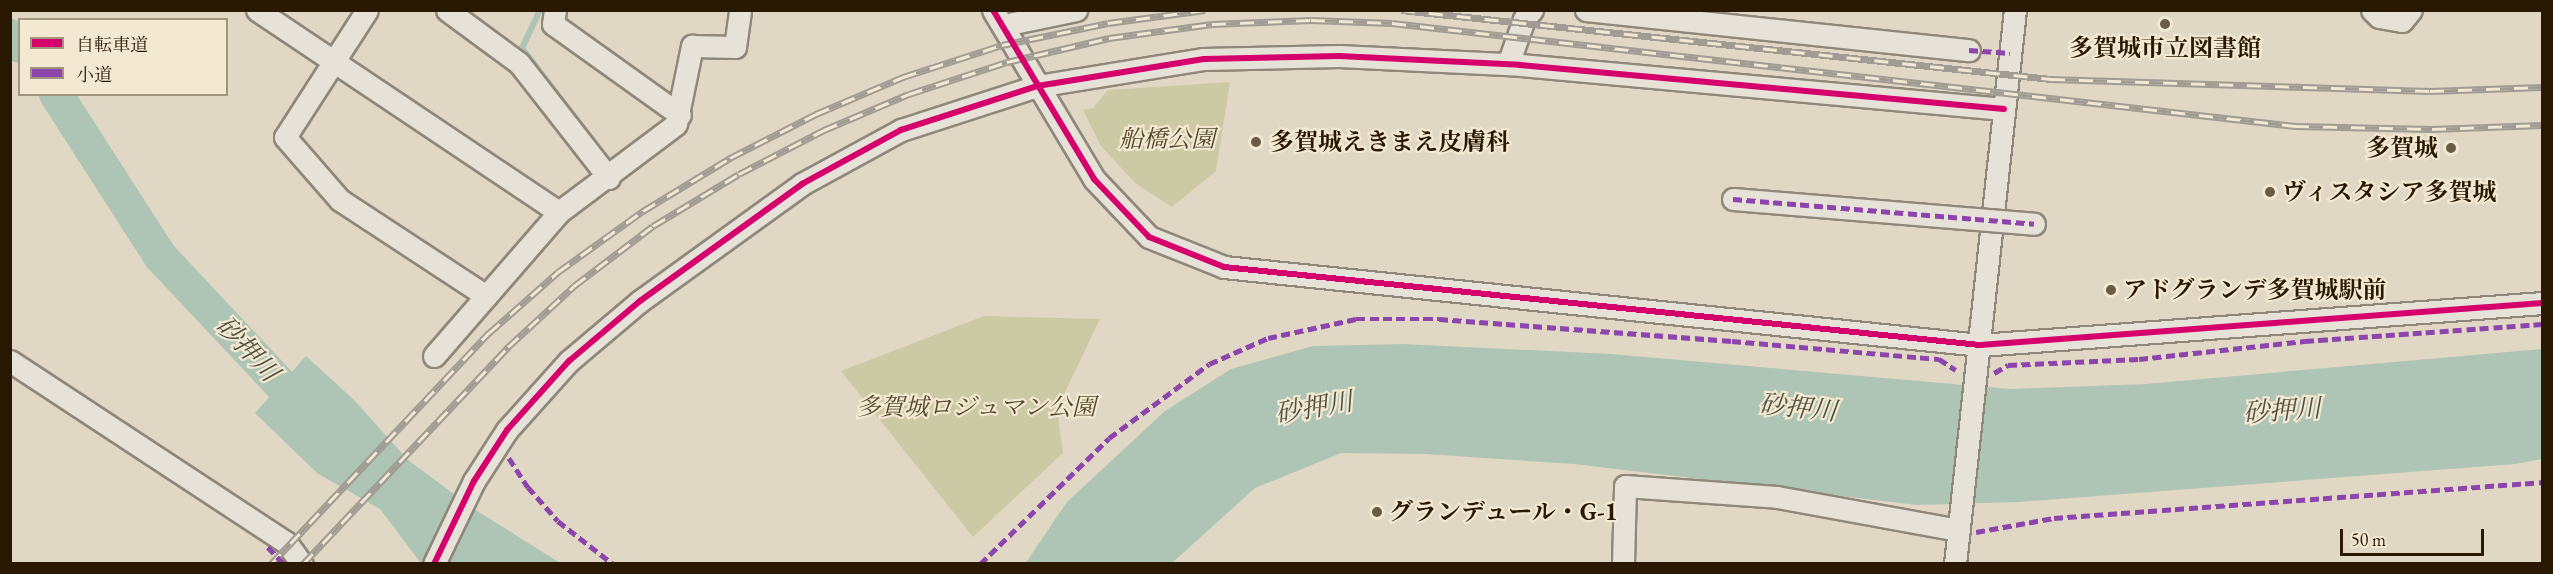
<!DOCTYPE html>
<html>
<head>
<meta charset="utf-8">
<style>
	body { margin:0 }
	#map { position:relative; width:2553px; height:574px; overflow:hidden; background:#e0d8c4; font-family:"EB Garamond","Noto Serif JP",serif }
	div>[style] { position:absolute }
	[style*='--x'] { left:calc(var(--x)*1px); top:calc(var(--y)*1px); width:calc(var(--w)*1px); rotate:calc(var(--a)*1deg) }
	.green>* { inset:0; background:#cccaa5 }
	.water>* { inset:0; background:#aec4b5 }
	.stream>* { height:6px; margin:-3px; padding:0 3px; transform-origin:3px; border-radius:3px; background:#aec4b5 }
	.river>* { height:34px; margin:-17px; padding:0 17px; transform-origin:17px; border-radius:17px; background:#aec4b5 }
	.roads { filter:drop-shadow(2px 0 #8f887a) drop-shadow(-2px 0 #8f887a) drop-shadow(0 2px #8f887a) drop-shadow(0 -2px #8f887a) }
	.minor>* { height:21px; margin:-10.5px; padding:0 10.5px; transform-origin:10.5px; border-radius:10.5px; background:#e7e2d8 }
	.rail>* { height:7px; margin-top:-3.5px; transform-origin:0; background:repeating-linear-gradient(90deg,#f3e8d1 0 14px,#a19c93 0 28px); box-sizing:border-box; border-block:2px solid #a19c93 }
	.bridges { filter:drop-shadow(2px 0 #8f887a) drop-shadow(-2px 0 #8f887a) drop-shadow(0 2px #8f887a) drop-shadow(0 -2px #8f887a) }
	.minor-bridge>* { height:21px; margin:-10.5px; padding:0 10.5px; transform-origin:10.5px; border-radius:10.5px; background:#e7e2d8 }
	.quiet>* { height:4.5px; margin-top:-2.25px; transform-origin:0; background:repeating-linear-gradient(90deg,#8e44ad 0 9px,transparent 0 13.5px) }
	.cycleway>* { height:6px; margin:-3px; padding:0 3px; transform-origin:3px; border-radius:3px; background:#d6006c }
	.dots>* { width:16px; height:16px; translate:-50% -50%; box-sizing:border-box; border:3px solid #f3e8d1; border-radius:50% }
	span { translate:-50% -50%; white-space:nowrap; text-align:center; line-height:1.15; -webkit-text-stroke:4.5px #f3e8d1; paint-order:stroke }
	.poi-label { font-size:24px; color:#291802; font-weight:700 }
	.left { translate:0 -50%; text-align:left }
	.right { translate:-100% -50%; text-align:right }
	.park-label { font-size:24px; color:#554a2b; font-style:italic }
	.water-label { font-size:26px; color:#50513f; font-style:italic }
	.frame { position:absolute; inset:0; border:12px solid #291802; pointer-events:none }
	.legend { position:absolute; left:18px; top:18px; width:210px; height:78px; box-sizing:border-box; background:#f3e8d1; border:2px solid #a2957e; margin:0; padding:8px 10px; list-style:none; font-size:18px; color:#291802 }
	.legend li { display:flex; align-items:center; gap:12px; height:30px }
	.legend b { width:30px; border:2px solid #a2957e }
	.scale { position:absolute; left:2340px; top:529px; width:144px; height:27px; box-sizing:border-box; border:3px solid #291802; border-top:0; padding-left:8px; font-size:18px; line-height:21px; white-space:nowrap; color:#291802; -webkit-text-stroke:4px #f3e8d1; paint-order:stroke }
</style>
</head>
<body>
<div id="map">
	<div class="green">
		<i style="clip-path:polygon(1230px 82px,1216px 171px,1172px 207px,1135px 183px,1101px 146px,1083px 110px,1093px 108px,1108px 90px)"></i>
		<i style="clip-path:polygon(984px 316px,1100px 319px,1057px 409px,1063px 453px,973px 537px,841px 371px)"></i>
	</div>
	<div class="water">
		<i style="clip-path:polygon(1403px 344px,1611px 354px,2010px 389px,2145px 384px,2542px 349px,2542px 459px,2515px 464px,2019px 502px,1917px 505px,1574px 464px,1425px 454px,1341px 453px,1255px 488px,1172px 563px,1025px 564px,1067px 502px,1165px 411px,1231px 369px,1313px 346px)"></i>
		<i style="clip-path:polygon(306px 356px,354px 400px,408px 460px,474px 509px,560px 563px,421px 563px,380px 509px,317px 473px,255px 413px)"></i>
	</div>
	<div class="stream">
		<i style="--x:540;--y:10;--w:42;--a:115.3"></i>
		<i style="--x:522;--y:48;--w:128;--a:52.6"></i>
	</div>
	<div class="river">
		<i style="--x:10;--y:36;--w:14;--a:45"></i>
		<i style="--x:56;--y:94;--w:193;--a:57.3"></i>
		<i style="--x:160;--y:256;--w:222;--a:46.8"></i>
	</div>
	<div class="roads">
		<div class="minor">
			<i style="--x:257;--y:10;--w:363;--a:33.8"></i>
			<i style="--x:367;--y:10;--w:151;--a:122.8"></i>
			<i style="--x:285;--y:137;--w:84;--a:48.9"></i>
			<i style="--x:340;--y:200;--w:175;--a:33.3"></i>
			<i style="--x:447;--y:10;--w:89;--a:36.4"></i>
			<i style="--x:519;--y:63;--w:146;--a:52"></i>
			<i style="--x:555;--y:10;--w:14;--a:98"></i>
			<i style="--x:553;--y:24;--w:156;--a:35.6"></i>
			<i style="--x:993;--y:10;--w:197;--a:59.1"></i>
			<i style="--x:1094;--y:179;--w:80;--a:46.5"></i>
			<i style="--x:1149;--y:237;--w:81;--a:21.8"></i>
			<i style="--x:1224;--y:267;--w:760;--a:5.89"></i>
			<i style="--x:1980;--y:345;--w:564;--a:-4.27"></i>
			<i style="--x:1586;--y:10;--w:385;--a:6"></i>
			<i style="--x:2372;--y:10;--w:10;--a:45"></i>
			<i style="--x:2379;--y:17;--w:23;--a:10"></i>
			<i style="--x:2402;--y:21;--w:14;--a:-51"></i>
			<i style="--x:1004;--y:25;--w:74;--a:-11.8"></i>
			<i style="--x:1508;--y:64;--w:48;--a:-70.4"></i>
			<i style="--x:1524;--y:19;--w:12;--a:-48"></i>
			<i style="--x:434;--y:356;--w:191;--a:-49"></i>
			<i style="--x:559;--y:212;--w:146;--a:-36.9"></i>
			<i style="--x:676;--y:124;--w:80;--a:-78.4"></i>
			<i style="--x:692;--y:46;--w:43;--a:1.3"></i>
			<i style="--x:735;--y:47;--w:37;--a:-82"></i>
			<i style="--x:10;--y:361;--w:330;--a:33.3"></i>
			<i style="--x:286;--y:542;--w:27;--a:54"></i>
			<i style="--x:434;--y:564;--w:92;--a:-64.3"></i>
			<i style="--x:474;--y:481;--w:61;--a:-57.1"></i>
			<i style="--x:507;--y:430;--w:93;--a:-48.1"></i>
			<i style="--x:569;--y:361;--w:93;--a:-40.2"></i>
			<i style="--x:640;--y:301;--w:200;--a:-35.8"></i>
			<i style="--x:802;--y:184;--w:113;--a:-28.6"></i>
			<i style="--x:901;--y:130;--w:143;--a:-17.9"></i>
			<i style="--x:1037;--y:86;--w:169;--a:-9.2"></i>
			<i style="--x:1204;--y:59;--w:135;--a:-1.3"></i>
			<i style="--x:1339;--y:56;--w:181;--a:2.8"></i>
			<i style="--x:1520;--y:65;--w:486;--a:5.2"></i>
			<i style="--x:1623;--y:564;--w:78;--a:-88.5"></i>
			<i style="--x:1625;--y:486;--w:152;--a:4.1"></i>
			<i style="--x:1777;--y:497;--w:185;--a:10.3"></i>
			<i style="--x:1955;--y:564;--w:557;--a:-83.82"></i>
		</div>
	</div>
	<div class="rail">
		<i style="--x:1401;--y:10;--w:654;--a:6.06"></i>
		<i style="--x:2051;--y:79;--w:379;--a:1.8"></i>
		<i style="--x:2430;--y:91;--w:112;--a:-2"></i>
		<i style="--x:271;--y:564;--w:318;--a:-46.7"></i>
		<i style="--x:489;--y:333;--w:92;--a:-41.5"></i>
		<i style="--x:558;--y:272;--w:105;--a:-35.7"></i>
		<i style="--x:643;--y:211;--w:102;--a:-31.3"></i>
		<i style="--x:730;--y:158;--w:97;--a:-27.1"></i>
		<i style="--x:816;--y:114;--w:95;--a:-23"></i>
		<i style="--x:903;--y:77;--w:104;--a:-17.9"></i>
		<i style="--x:1002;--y:45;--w:108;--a:-11.7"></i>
		<i style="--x:1108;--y:23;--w:98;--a:-7.6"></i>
		<i style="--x:303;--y:564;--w:299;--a:-46.6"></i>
		<i style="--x:508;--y:347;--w:90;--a:-42.7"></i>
		<i style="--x:574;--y:286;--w:99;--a:-37.2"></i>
		<i style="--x:653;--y:226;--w:100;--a:-31.2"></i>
		<i style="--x:739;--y:174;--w:96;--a:-27.4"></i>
		<i style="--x:824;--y:130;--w:92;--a:-23"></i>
		<i style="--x:909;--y:94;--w:103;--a:-18.1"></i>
		<i style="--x:1007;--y:62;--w:105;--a:-13.2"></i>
		<i style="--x:1109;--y:38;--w:104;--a:-7.7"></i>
		<i style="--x:1212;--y:24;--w:99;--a:-2.3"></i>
		<i style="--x:1311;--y:20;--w:81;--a:2.1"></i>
		<i style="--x:1392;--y:23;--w:909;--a:6.51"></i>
		<i style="--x:2295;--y:126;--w:137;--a:1.3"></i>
		<i style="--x:2432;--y:129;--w:110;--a:-2.1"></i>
	</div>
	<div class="bridges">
		<div class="minor-bridge">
			<i style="--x:1733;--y:199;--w:302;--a:4.7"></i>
		</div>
	</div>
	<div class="quiet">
		<i style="--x:1969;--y:50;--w:41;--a:4.2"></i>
		<i style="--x:1733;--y:199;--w:302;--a:4.7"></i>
		<i style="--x:1994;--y:373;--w:16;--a:-30"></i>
		<i style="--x:2008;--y:365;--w:131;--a:-2.6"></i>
		<i style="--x:2139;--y:359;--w:167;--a:-6.2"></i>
		<i style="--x:2305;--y:341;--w:238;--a:-4.1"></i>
		<i style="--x:509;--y:458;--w:35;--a:57"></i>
		<i style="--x:528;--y:487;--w:45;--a:48.6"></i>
		<i style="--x:558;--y:521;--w:70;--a:38"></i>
		<i style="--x:1976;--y:532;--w:79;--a:-10.2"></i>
		<i style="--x:2054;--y:518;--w:489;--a:-4.2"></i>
		<i style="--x:268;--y:547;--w:23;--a:47"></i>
		<i style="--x:980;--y:564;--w:180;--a:-44.3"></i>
		<i style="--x:1109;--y:438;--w:124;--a:-36.5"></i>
		<i style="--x:1209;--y:364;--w:64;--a:-23.8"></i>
		<i style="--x:1268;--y:338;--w:90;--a:-12.2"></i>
		<i style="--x:1356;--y:319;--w:83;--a:0"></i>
		<i style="--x:1439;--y:319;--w:294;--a:4.3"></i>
		<i style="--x:1732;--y:341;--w:208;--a:5"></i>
		<i style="--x:1939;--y:359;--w:20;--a:33"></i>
	</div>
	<div class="cycleway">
		<i style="--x:993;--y:10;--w:197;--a:59.1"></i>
		<i style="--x:1094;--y:179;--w:80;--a:46.5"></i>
		<i style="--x:1149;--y:237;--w:81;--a:21.8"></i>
		<i style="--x:1224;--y:267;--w:760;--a:5.89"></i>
		<i style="--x:1980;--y:345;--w:564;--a:-4.27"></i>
		<i style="--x:434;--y:564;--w:92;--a:-64.3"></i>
		<i style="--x:474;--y:481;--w:61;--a:-57.1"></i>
		<i style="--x:507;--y:430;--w:93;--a:-48.1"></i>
		<i style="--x:569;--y:361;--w:93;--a:-40.2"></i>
		<i style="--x:640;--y:301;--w:200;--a:-35.8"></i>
		<i style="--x:802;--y:184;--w:113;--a:-28.6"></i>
		<i style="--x:901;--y:130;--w:143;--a:-17.9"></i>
		<i style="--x:1037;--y:86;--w:169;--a:-9.2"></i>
		<i style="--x:1204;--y:59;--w:135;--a:-1.3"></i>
		<i style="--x:1339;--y:56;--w:181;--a:2.8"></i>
		<i style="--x:1520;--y:65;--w:486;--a:5.2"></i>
	</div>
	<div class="dots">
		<i style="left:2165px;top:24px;background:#695b46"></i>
		<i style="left:1256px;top:142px;background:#695b46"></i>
		<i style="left:2451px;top:148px;background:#695b46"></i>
		<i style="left:2270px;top:192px;background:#695b46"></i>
		<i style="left:2111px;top:290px;background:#695b46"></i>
		<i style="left:1377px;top:512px;background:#695b46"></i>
	</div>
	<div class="poi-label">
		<span style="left:2165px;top:48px">多賀城市立図書館</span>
		<span class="left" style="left:1270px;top:142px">多賀城えきまえ皮膚科</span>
		<span class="right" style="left:2438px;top:148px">多賀城</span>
		<span class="left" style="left:2282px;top:192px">ヴィスタシア多賀城</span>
		<span class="left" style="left:2123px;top:290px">アドグランデ多賀城駅前</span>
		<span class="left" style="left:1389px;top:512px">グランデュール・G-1</span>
	</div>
	<div class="park-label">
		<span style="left:1167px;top:139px">船橋公園</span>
		<span style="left:976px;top:407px">多賀城ロジュマン公園</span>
	</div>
	<div class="water-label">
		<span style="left:247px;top:349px;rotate:47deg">砂押川</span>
		<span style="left:1314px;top:408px;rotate:-10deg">砂押川</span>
		<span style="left:1798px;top:408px;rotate:6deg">砂押川</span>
		<span style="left:2282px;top:411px;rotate:-4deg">砂押川</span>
	</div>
	<div class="frame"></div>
	<ul class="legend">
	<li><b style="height:8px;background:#d6006c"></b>自転車道</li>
	<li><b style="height:8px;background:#8e44ad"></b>小道</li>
	</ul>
	<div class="scale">50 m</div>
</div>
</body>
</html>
